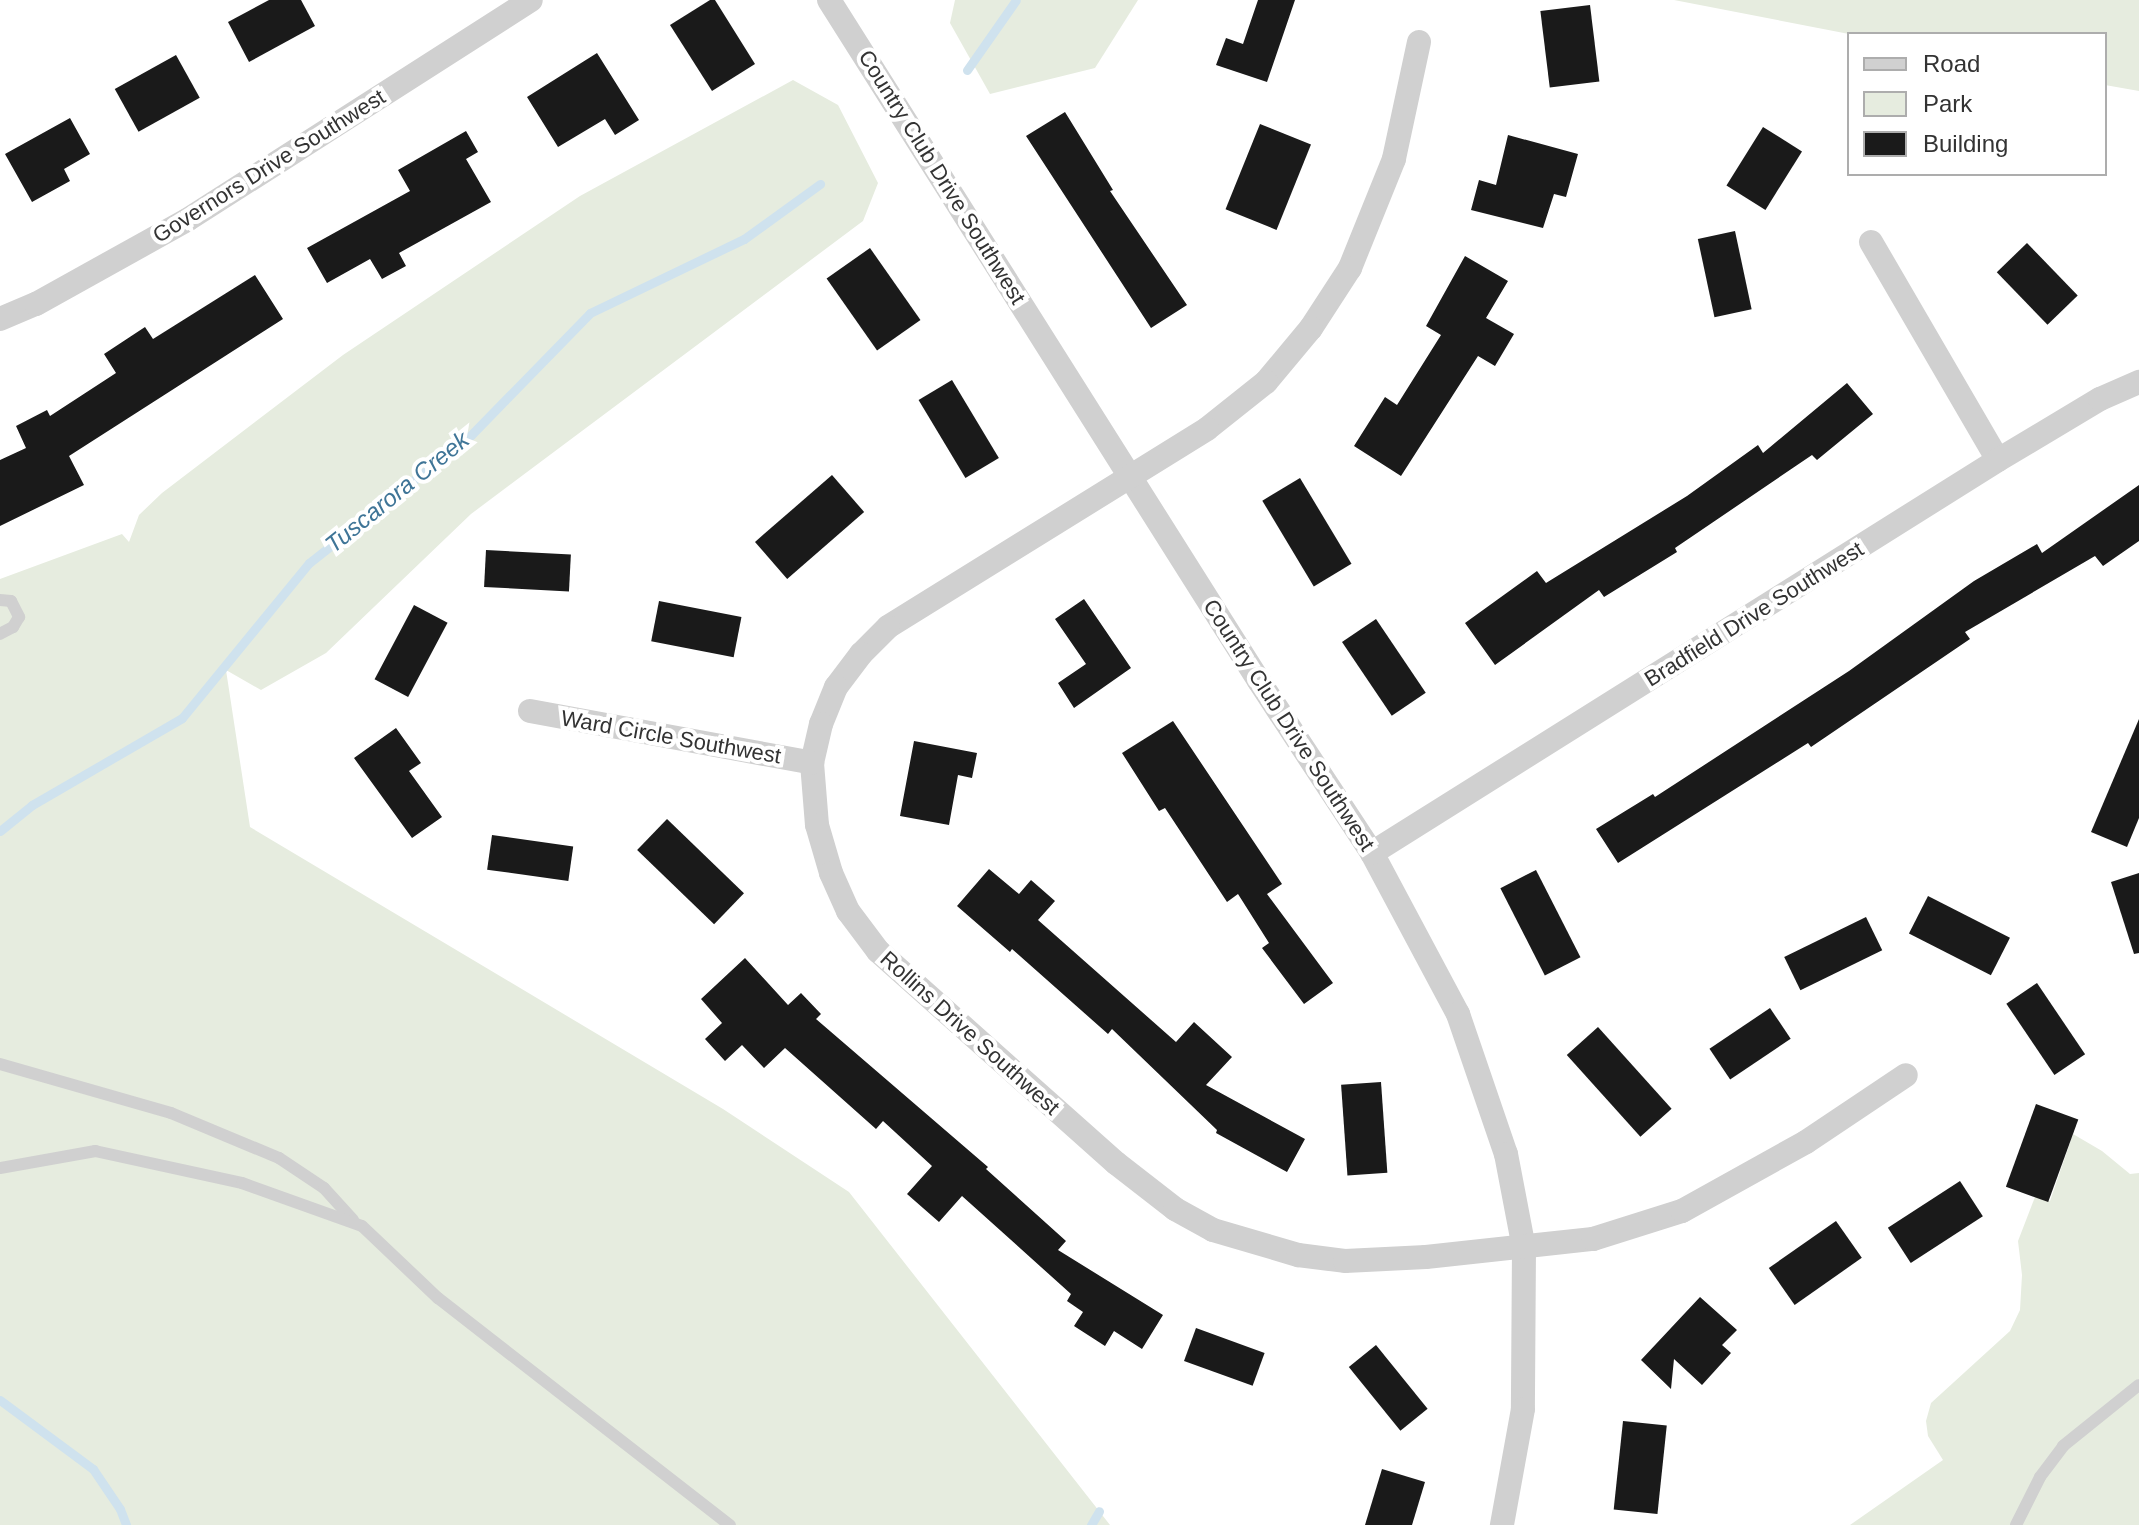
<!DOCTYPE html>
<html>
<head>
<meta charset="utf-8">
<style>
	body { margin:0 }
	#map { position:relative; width:2139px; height:1525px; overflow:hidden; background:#fff; font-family:Helvetica,sans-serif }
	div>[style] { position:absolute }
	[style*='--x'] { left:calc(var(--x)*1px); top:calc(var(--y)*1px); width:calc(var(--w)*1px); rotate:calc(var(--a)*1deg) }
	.green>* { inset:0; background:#e6ecdf }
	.stream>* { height:9px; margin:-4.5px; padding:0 4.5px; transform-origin:4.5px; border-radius:4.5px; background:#cfe2ee }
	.building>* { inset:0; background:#1a1a1a; transform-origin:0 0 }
	.service>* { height:12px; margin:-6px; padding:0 6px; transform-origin:6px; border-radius:6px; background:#d0d0d0 }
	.minor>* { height:24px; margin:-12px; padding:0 12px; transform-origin:12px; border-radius:12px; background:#d0d0d0 }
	span { translate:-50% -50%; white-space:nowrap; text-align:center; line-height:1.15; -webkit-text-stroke:8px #fff; paint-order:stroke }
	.street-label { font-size:22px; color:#333 }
	.water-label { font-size:24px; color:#3f7597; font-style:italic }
	.legend { position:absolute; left:1847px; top:32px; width:260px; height:144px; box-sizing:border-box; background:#fff; border:2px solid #adadad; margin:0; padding:10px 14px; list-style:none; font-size:24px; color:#333 }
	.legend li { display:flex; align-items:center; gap:16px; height:40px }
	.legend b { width:40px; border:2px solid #adadad }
</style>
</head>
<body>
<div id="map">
	<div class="green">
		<i style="clip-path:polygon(955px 0,1138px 0,1095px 68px,990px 94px,950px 23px)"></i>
		<i style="clip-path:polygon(1674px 0,2139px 0,2139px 91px,2105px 85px,2105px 34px,1849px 34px)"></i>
		<i style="clip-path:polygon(793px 80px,838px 105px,878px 183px,863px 221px,471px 514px,326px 653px,261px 690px,226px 670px,250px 827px,723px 1109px,849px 1192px,1110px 1525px,0 1525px,0 579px,122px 534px,129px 542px,139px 515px,162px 493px,343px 355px,580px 196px)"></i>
		<i style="clip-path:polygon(2073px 1134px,2102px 1151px,2130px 1174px,2139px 1173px,2139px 1525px,1850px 1525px,1943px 1460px,1928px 1436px,1926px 1421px,1931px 1403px,2010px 1331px,2020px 1310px,2022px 1275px,2018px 1241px,2035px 1197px,2050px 1201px)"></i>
	</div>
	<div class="stream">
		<i style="--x:967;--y:70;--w:85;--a:-55"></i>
		<i style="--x:0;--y:831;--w:41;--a:-39.1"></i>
		<i style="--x:32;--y:805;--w:173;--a:-30.1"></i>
		<i style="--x:182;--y:718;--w:200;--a:-50.7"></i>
		<i style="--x:309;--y:563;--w:206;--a:-38.3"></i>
		<i style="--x:471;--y:435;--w:170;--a:-45.7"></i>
		<i style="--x:590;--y:313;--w:171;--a:-25.7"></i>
		<i style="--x:744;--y:239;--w:94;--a:-35.9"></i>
		<i style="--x:0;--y:1400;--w:116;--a:36.6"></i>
		<i style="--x:93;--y:1469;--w:48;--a:56"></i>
		<i style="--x:120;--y:1509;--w:17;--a:69"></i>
		<i style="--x:1091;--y:1525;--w:16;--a:-60"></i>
	</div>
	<div class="building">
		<i style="clip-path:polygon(269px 0,301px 0,315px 26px,249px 62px,228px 22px)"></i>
		<i style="clip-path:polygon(710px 0,715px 0,755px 64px,712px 91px,670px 25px)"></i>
		<i style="clip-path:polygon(1258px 0,1295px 0,1267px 82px,1216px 65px,1226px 38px,1243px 44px)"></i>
		<i style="left:1590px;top:5px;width:77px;height:50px;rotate:83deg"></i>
		<i style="clip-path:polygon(597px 53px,639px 120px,615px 135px,605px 119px,558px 147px,527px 97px)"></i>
		<i style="left:176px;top:55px;width:49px;height:70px;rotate:61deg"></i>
		<i style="clip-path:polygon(1065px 112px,1113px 190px,1110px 191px,1187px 305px,1151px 328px,1026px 136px)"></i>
		<i style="clip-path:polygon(70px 118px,90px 154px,64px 169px,70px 181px,32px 202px,5px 154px)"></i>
		<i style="left:1260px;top:124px;width:55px;height:92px;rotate:22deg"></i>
		<i style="left:1763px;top:127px;width:46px;height:69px;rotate:32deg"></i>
		<i style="clip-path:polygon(466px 131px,478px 152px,466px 159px,491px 202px,399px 253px,406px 266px,382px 279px,370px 259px,327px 283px,307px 248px,410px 191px,398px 170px)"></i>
		<i style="clip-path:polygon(1508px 135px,1578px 154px,1566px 197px,1554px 194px,1543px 228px,1471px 210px,1479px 180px,1496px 185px)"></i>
		<i style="left:1735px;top:231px;width:80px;height:38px;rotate:78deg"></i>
		<i style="left:2027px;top:243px;width:73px;height:42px;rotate:46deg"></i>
		<i style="left:870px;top:248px;width:88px;height:53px;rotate:55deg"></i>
		<i style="clip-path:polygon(1465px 256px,1508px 281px,1486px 318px,1514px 334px,1495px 366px,1478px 356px,1401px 476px,1354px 446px,1385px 397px,1397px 405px,1441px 335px,1426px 326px)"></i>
		<i style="clip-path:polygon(255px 275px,283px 319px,69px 456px,84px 485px,0 526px,0 460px,26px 448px,16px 426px,47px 410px,50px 416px,116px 373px,104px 354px,145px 327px,153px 339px)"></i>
		<i style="left:952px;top:380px;width:91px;height:39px;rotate:59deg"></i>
		<i style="clip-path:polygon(1847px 383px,1873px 414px,1817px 460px,1812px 455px,1675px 548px,1677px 552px,1604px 597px,1599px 590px,1495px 665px,1465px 623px,1537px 571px,1546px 583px,1687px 496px,1758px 445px,1763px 453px)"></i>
		<i style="left:832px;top:475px;width:49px;height:102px;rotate:49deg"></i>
		<i style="left:1300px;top:478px;width:100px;height:44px;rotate:59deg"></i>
		<i style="clip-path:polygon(2139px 485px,2139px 541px,2103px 566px,2095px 556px,1965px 632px,1970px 639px,1811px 747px,1808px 743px,1618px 863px,1596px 829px,1653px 794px,1655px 797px,1849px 671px,1974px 581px,2037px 544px,2042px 553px)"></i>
		<i style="left:486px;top:550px;width:85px;height:37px;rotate:3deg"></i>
		<i style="clip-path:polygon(1084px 599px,1131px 668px,1074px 708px,1058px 683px,1086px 664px,1055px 619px)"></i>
		<i style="left:659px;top:601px;width:84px;height:41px;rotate:11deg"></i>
		<i style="left:414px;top:605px;width:38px;height:84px;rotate:28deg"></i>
		<i style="left:1376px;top:619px;width:89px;height:41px;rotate:56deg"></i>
		<i style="clip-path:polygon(2139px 719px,2139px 818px,2127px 847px,2091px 832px)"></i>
		<i style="clip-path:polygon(1173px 721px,1282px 884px,1267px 894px,1333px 983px,1304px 1004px,1262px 948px,1269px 943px,1238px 894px,1227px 902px,1165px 808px,1159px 811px,1122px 753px)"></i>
		<i style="clip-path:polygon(396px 728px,421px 763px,409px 771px,442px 817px,412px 838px,354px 758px)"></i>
		<i style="clip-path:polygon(914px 741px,977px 753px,972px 778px,958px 775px,949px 825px,900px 816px)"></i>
		<i style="left:667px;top:819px;width:107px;height:43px;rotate:44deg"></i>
		<i style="left:492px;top:835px;width:82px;height:35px;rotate:8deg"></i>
		<i style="clip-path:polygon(989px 869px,1019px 894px,1031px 880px,1055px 901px,1038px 920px,1176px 1042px,1194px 1022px,1232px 1057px,1206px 1085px,1305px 1139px,1287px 1172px,1216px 1133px,1217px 1130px,1112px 1029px,1108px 1034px,1012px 949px,1010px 952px,957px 906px)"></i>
		<i style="left:1536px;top:870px;width:98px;height:40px;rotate:63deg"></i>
		<i style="clip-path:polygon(2139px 873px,2139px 953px,2134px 954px,2111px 882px)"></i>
		<i style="left:1928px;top:896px;width:92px;height:42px;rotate:27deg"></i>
		<i style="left:1866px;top:917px;width:37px;height:91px;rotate:64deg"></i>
		<i style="clip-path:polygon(745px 958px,788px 1005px,801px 993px,821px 1014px,816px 1019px,988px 1167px,986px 1169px,1066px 1241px,1058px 1250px,1163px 1315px,1142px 1349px,1114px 1331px,1105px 1346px,1074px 1326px,1083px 1312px,1067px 1301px,1071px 1294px,962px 1196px,939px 1222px,907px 1194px,932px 1166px,883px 1121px,876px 1129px,785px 1048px,764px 1068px,742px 1045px,725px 1061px,705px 1039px,722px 1023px,701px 999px)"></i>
		<i style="left:2037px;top:983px;width:86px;height:37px;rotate:56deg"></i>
		<i style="left:1770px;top:1008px;width:37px;height:73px;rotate:56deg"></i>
		<i style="left:1598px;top:1027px;width:110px;height:42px;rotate:48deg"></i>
		<i style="left:1381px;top:1082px;width:91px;height:40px;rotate:86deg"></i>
		<i style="left:2036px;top:1104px;width:45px;height:88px;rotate:20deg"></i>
		<i style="left:1960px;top:1181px;width:42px;height:86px;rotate:57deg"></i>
		<i style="left:1836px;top:1221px;width:45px;height:82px;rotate:55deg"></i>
		<i style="clip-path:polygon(1700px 1297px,1737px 1330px,1722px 1345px,1731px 1353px,1702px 1385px,1674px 1359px,1671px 1389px,1641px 1360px)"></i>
		<i style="left:1196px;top:1328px;width:73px;height:35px;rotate:20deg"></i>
		<i style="left:1376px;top:1345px;width:82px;height:35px;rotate:51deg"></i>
		<i style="left:1623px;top:1421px;width:44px;height:89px;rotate:6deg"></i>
		<i style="clip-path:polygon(1382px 1469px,1425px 1482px,1412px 1525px,1365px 1525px)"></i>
	</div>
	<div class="service">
		<i style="--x:0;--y:600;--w:11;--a:5"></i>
		<i style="--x:11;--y:601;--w:18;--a:63"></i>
		<i style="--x:19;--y:617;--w:12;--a:121"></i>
		<i style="--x:13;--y:627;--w:15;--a:152"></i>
		<i style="--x:0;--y:1064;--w:178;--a:16"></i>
		<i style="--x:171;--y:1113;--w:117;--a:22.6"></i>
		<i style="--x:279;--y:1158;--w:54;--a:33.7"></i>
		<i style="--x:324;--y:1188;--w:43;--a:47.8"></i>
		<i style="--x:0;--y:1168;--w:97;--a:-10.1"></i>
		<i style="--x:95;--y:1151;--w:150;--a:12.3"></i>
		<i style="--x:242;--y:1183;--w:127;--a:19.7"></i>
		<i style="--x:362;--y:1226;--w:105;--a:43.5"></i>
		<i style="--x:438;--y:1298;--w:370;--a:37.9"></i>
		<i style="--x:2016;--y:1525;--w:54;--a:-63.4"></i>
		<i style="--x:2040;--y:1477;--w:39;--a:-53"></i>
		<i style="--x:2063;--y:1446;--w:97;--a:-38.8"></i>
	</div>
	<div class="minor">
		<i style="--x:829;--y:0;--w:805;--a:57.73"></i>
		<i style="--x:1259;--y:681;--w:206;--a:56.7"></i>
		<i style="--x:1372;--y:853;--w:183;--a:61.9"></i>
		<i style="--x:1458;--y:1014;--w:148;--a:71.1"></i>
		<i style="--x:1506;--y:1154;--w:96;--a:79.2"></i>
		<i style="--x:1524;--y:1248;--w:161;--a:90.4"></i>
		<i style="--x:1523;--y:1409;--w:118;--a:100.3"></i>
		<i style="--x:1419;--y:42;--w:120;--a:102.1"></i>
		<i style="--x:1394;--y:159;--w:118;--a:112"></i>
		<i style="--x:1350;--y:268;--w:72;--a:123"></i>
		<i style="--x:1311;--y:328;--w:70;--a:129.8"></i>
		<i style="--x:1266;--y:382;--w:75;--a:141.5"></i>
		<i style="--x:1207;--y:429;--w:375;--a:148.2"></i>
		<i style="--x:888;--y:627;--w:38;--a:135"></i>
		<i style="--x:861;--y:654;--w:41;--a:127.1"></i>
		<i style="--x:836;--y:687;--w:40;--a:112"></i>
		<i style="--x:821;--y:724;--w:40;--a:103"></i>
		<i style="--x:812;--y:763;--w:62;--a:85.4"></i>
		<i style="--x:817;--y:825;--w:50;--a:73.7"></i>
		<i style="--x:831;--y:873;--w:42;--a:65.9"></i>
		<i style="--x:848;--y:911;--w:50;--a:53.1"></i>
		<i style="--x:878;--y:951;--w:319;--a:41.7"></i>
		<i style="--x:1116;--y:1163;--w:75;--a:37.9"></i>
		<i style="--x:1175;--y:1209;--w:43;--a:28.9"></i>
		<i style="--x:1213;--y:1230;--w:89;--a:16.4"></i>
		<i style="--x:1298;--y:1255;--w:47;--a:7.3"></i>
		<i style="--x:1345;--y:1261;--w:81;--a:-2.8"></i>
		<i style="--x:1426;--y:1257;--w:168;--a:-6.2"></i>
		<i style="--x:1593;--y:1239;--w:93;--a:-17.5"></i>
		<i style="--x:1682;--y:1211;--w:142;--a:-29.1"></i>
		<i style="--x:1806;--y:1142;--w:120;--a:-33.8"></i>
		<i style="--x:1871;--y:242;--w:252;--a:59.8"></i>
		<i style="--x:0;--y:319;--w:39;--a:-23"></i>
		<i style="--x:36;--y:304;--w:173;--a:-29.1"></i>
		<i style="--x:187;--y:220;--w:408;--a:-32.6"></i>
		<i style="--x:530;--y:711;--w:287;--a:10.4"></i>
		<i style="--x:1372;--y:853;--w:739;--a:-32.12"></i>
		<i style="--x:1998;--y:460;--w:119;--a:-30.9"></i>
		<i style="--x:2100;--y:399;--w:43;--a:-23.6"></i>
	</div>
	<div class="street-label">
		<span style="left:269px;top:166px;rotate:-32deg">Governors Drive Southwest</span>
		<span style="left:942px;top:177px;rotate:58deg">Country Club Drive Southwest</span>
		<span style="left:1754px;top:614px;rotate:-32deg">Bradfield Drive Southwest</span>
		<span style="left:1289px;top:725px;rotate:57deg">Country Club Drive Southwest</span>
		<span style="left:671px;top:737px;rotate:10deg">Ward Circle Southwest</span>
		<span style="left:970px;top:1033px;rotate:42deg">Rollins Drive Southwest</span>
	</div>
	<div class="water-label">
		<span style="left:397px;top:492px;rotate:-39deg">Tuscarora Creek</span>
	</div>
	<ul class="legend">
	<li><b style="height:10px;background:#d0d0d0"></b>Road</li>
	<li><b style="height:22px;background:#e6ecdf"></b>Park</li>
	<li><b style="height:22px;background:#1a1a1a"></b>Building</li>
	</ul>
</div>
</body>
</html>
